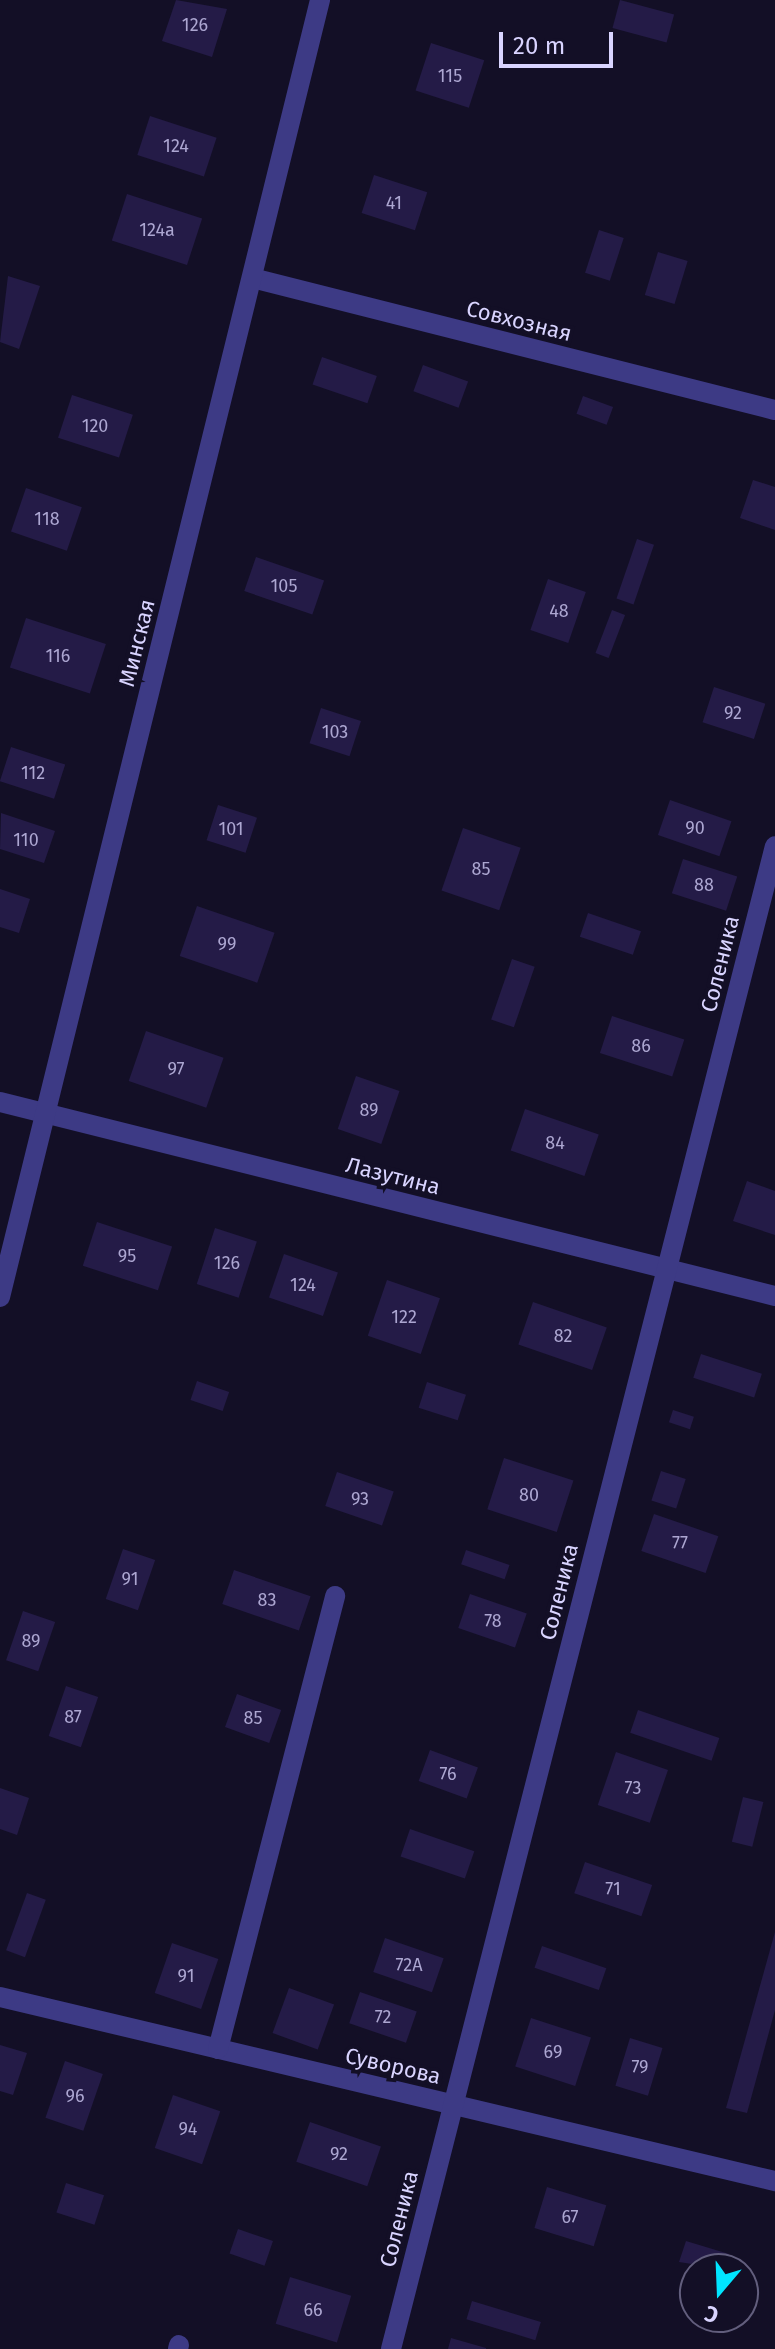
<!DOCTYPE html>
<html>
<head>
<meta charset="utf-8">
<style>
	body { margin:0 }
	#map { position:relative; width:775px; height:2349px; overflow:hidden; background:#130f26; font-family:"Fira Sans",sans-serif }
	div>[style] { position:absolute }
	[style*='--x'] { left:calc(var(--x)*1px); top:calc(var(--y)*1px); width:calc(var(--w)*1px); rotate:calc(var(--a)*1deg) }
	.building>* { inset:0; background:#241b47; transform-origin:0 0 }
	.minor>* { height:20px; margin:-10px; padding:0 10px; transform-origin:10px; border-radius:10px; background:#3d3a85 }
	span { translate:-50% -50%; white-space:nowrap; text-align:center; line-height:1.15; -webkit-text-stroke:8px #130f26; paint-order:stroke }
	.number-label { font-size:18px; color:#aca6d1 }
	.number-label span { -webkit-text-stroke-width:0 }
	.street-label { font-size:22px; color:#d9d4ff }
	.north { position:absolute; left:679px; top:2253px; width:80px; height:80px; box-sizing:border-box; background:#130f26; border:2px solid #625e7d; border-radius:50%; rotate:199deg; font-size:22px; font-weight:700; line-height:32px; text-align:center; color:#d9d4ff }
	.north::after { content:''; display:block; margin:auto; width:28px; height:36px; background:#00e5ff; clip-path:polygon(50% 0,100% 100%,50% 72%,0 100%) }
	.scale { position:absolute; left:499px; top:32px; width:114px; height:36px; box-sizing:border-box; border:4px solid #d9d4ff; border-top:0; padding-left:10px; font-size:24px; line-height:28px; white-space:nowrap; color:#d9d4ff; -webkit-text-stroke:6px #130f26; paint-order:stroke }
</style>
</head>
<body>
<div id="map">
	<div class="building">
		<i style="clip-path:polygon(176px 0,227px 9px,212px 57px,162px 41px)"></i>
		<i style="left:620px;top:0;width:56px;height:29px;rotate:15deg"></i>
		<i style="left:431px;top:43px;width:56px;height:50px;rotate:18deg"></i>
		<i style="left:150px;top:116px;width:70px;height:41px;rotate:18deg"></i>
		<i style="left:374px;top:175px;width:56px;height:40px;rotate:18deg"></i>
		<i style="left:127px;top:194px;width:79px;height:49px;rotate:18deg"></i>
		<i style="left:599px;top:230px;width:26px;height:45px;rotate:18deg"></i>
		<i style="left:658px;top:252px;width:31px;height:45px;rotate:17deg"></i>
		<i style="clip-path:polygon(8px 276px,40px 286px,19px 349px,0 342px)"></i>
		<i style="left:322px;top:357px;width:58px;height:29px;rotate:19deg"></i>
		<i style="left:423px;top:365px;width:48px;height:28px;rotate:20deg"></i>
		<i style="left:72px;top:395px;width:64px;height:45px;rotate:18deg"></i>
		<i style="left:583px;top:396px;width:32px;height:19px;rotate:20deg"></i>
		<i style="clip-path:polygon(753px 480px,775px 487px,775px 530px,740px 518px)"></i>
		<i style="left:26px;top:488px;width:59px;height:46px;rotate:19deg"></i>
		<i style="left:637px;top:539px;width:18px;height:63px;rotate:19deg"></i>
		<i style="left:256px;top:557px;width:72px;height:36px;rotate:19deg"></i>
		<i style="left:548px;top:579px;width:40px;height:54px;rotate:19deg"></i>
		<i style="left:612px;top:610px;width:14px;height:46px;rotate:21deg"></i>
		<i style="left:26px;top:618px;width:84px;height:52px;rotate:18deg"></i>
		<i style="left:714px;top:687px;width:54px;height:37px;rotate:18deg"></i>
		<i style="left:321px;top:708px;width:42px;height:37px;rotate:18deg"></i>
		<i style="left:11px;top:747px;width:57px;height:36px;rotate:18deg"></i>
		<i style="left:670px;top:800px;width:65px;height:37px;rotate:19deg"></i>
		<i style="left:218px;top:805px;width:41px;height:37px;rotate:18deg"></i>
		<i style="clip-path:polygon(1px 813px,55px 831px,44px 863px,0 849px)"></i>
		<i style="left:463px;top:828px;width:61px;height:66px;rotate:19deg"></i>
		<i style="left:683px;top:859px;width:57px;height:36px;rotate:18deg"></i>
		<i style="clip-path:polygon(0 889px,30px 899px,19px 933px,0 927px)"></i>
		<i style="left:197px;top:906px;width:82px;height:53px;rotate:19deg"></i>
		<i style="left:588px;top:913px;width:56px;height:25px;rotate:19deg"></i>
		<i style="left:512px;top:959px;width:24px;height:64px;rotate:19deg"></i>
		<i style="left:612px;top:1016px;width:76px;height:39px;rotate:18deg"></i>
		<i style="left:146px;top:1031px;width:82px;height:53px;rotate:19deg"></i>
		<i style="left:356px;top:1076px;width:46px;height:56px;rotate:19deg"></i>
		<i style="left:525px;top:1109px;width:78px;height:44px;rotate:19deg"></i>
		<i style="clip-path:polygon(747px 1181px,775px 1191px,775px 1235px,733px 1221px)"></i>
		<i style="left:97px;top:1222px;width:79px;height:46px;rotate:18deg"></i>
		<i style="left:215px;top:1228px;width:44px;height:59px;rotate:18deg"></i>
		<i style="left:284px;top:1254px;width:57px;height:46px;rotate:19deg"></i>
		<i style="left:387px;top:1280px;width:56px;height:59px;rotate:19deg"></i>
		<i style="left:533px;top:1302px;width:78px;height:45px;rotate:19deg"></i>
		<i style="left:701px;top:1354px;width:64px;height:25px;rotate:18deg"></i>
		<i style="left:197px;top:1381px;width:34px;height:20px;rotate:19deg"></i>
		<i style="left:427px;top:1382px;width:41px;height:27px;rotate:18deg"></i>
		<i style="left:673px;top:1410px;width:22px;height:13px;rotate:18deg"></i>
		<i style="left:504px;top:1458px;width:73px;height:54px;rotate:18deg"></i>
		<i style="left:661px;top:1471px;width:26px;height:31px;rotate:18deg"></i>
		<i style="left:337px;top:1472px;width:60px;height:36px;rotate:19deg"></i>
		<i style="left:654px;top:1514px;width:68px;height:39px;rotate:19deg"></i>
		<i style="left:123px;top:1549px;width:34px;height:53px;rotate:19deg"></i>
		<i style="left:466px;top:1550px;width:46px;height:15px;rotate:19deg"></i>
		<i style="left:234px;top:1570px;width:81px;height:36px;rotate:19deg"></i>
		<i style="left:470px;top:1594px;width:60px;height:36px;rotate:19deg"></i>
		<i style="left:23px;top:1611px;width:34px;height:52px;rotate:19deg"></i>
		<i style="left:66px;top:1686px;width:34px;height:53px;rotate:19deg"></i>
		<i style="left:237px;top:1694px;width:47px;height:35px;rotate:20deg"></i>
		<i style="left:638px;top:1710px;width:86px;height:24px;rotate:19deg"></i>
		<i style="left:430px;top:1750px;width:51px;height:33px;rotate:20deg"></i>
		<i style="left:616px;top:1752px;width:55px;height:56px;rotate:19deg"></i>
		<i style="clip-path:polygon(0 1788px,29px 1798px,17px 1835px,0 1829px)"></i>
		<i style="left:743px;top:1797px;width:21px;height:46px;rotate:14deg"></i>
		<i style="left:410px;top:1829px;width:68px;height:29px;rotate:19deg"></i>
		<i style="left:585px;top:1862px;width:71px;height:33px;rotate:19deg"></i>
		<i style="left:27px;top:1893px;width:20px;height:61px;rotate:20deg"></i>
		<i style="clip-path:polygon(775px 1932px,775px 2010px,747px 2113px,726px 2108px)"></i>
		<i style="left:385px;top:1938px;width:62px;height:36px;rotate:19deg"></i>
		<i style="left:172px;top:1943px;width:49px;height:53px;rotate:19deg"></i>
		<i style="left:542px;top:1946px;width:68px;height:23px;rotate:19deg"></i>
		<i style="left:289px;top:1988px;width:48px;height:48px;rotate:20deg"></i>
		<i style="left:360px;top:1992px;width:60px;height:33px;rotate:19deg"></i>
		<i style="left:531px;top:2018px;width:63px;height:51px;rotate:18deg"></i>
		<i style="left:630px;top:2038px;width:34px;height:50px;rotate:17deg"></i>
		<i style="clip-path:polygon(0 2045px,27px 2053px,13px 2095px,0 2091px)"></i>
		<i style="left:65px;top:2061px;width:40px;height:60px;rotate:19deg"></i>
		<i style="left:173px;top:2095px;width:50px;height:56px;rotate:19deg"></i>
		<i style="left:310px;top:2122px;width:75px;height:42px;rotate:19deg"></i>
		<i style="left:66px;top:2183px;width:40px;height:31px;rotate:18deg"></i>
		<i style="left:547px;top:2187px;width:62px;height:43px;rotate:17deg"></i>
		<i style="left:238px;top:2229px;width:37px;height:26px;rotate:19deg"></i>
		<i style="clip-path:polygon(686px 2241px,729px 2254px,724px 2269px,679px 2262px)"></i>
		<i style="left:290px;top:2277px;width:64px;height:49px;rotate:17deg"></i>
		<i style="left:472px;top:2301px;width:72px;height:19px;rotate:17deg"></i>
		<i style="clip-path:polygon(451px 2338px,486px 2348px,486px 2349px,448px 2349px)"></i>
	</div>
	<div class="minor">
		<i style="--x:252;--y:278;--w:539;--a:14.17"></i>
		<i style="--x:0;--y:1102;--w:799;--a:14.05"></i>
		<i style="--x:0;--y:1297;--w:1336;--a:-76.14"></i>
		<i style="--x:0;--y:1997;--w:797;--a:13.36"></i>
		<i style="--x:218;--y:2049;--w:468;--a:-75.5"></i>
		<i style="--x:178;--y:2349;--w:4;--a:-76"></i>
		<i style="--x:391;--y:2349;--w:1551;--a:-75.67"></i>
	</div>
	<div class="number-label">
		<span style="left:195px;top:25px">126</span>
		<span style="left:450px;top:76px">115</span>
		<span style="left:176px;top:146px">124</span>
		<span style="left:394px;top:203px">41</span>
		<span style="left:157px;top:230px">124а</span>
		<span style="left:95px;top:426px">120</span>
		<span style="left:47px;top:519px">118</span>
		<span style="left:284px;top:586px">105</span>
		<span style="left:559px;top:611px">48</span>
		<span style="left:58px;top:656px">116</span>
		<span style="left:733px;top:713px">92</span>
		<span style="left:335px;top:732px">103</span>
		<span style="left:33px;top:773px">112</span>
		<span style="left:695px;top:828px">90</span>
		<span style="left:231px;top:829px">101</span>
		<span style="left:26px;top:840px">110</span>
		<span style="left:481px;top:869px">85</span>
		<span style="left:704px;top:885px">88</span>
		<span style="left:227px;top:944px">99</span>
		<span style="left:641px;top:1046px">86</span>
		<span style="left:176px;top:1069px">97</span>
		<span style="left:369px;top:1110px">89</span>
		<span style="left:555px;top:1143px">84</span>
		<span style="left:127px;top:1256px">95</span>
		<span style="left:227px;top:1263px">126</span>
		<span style="left:303px;top:1285px">124</span>
		<span style="left:404px;top:1317px">122</span>
		<span style="left:563px;top:1336px">82</span>
		<span style="left:529px;top:1495px">80</span>
		<span style="left:360px;top:1499px">93</span>
		<span style="left:680px;top:1543px">77</span>
		<span style="left:130px;top:1579px">91</span>
		<span style="left:267px;top:1600px">83</span>
		<span style="left:493px;top:1621px">78</span>
		<span style="left:31px;top:1641px">89</span>
		<span style="left:73px;top:1717px">87</span>
		<span style="left:253px;top:1718px">85</span>
		<span style="left:448px;top:1774px">76</span>
		<span style="left:633px;top:1788px">73</span>
		<span style="left:613px;top:1889px">71</span>
		<span style="left:409px;top:1965px">72А</span>
		<span style="left:186px;top:1976px">91</span>
		<span style="left:383px;top:2017px">72</span>
		<span style="left:553px;top:2052px">69</span>
		<span style="left:640px;top:2067px">79</span>
		<span style="left:75px;top:2096px">96</span>
		<span style="left:188px;top:2129px">94</span>
		<span style="left:339px;top:2154px">92</span>
		<span style="left:570px;top:2217px">67</span>
		<span style="left:313px;top:2310px">66</span>
	</div>
	<div class="street-label">
		<span style="left:519px;top:321px;rotate:14deg">Совхозная</span>
		<span style="left:137px;top:643px;rotate:-76deg">Минская</span>
		<span style="left:720px;top:964px;rotate:-76deg">Соленика</span>
		<span style="left:393px;top:1176px;rotate:14deg">Лазутина</span>
		<span style="left:559px;top:1592px;rotate:-76deg">Соленика</span>
		<span style="left:393px;top:2066px;rotate:13deg">Суворова</span>
		<span style="left:399px;top:2219px;rotate:-76deg">Соленика</span>
	</div>
	<div class="north">С</div>
	<div class="scale">20 m</div>
</div>
</body>
</html>
